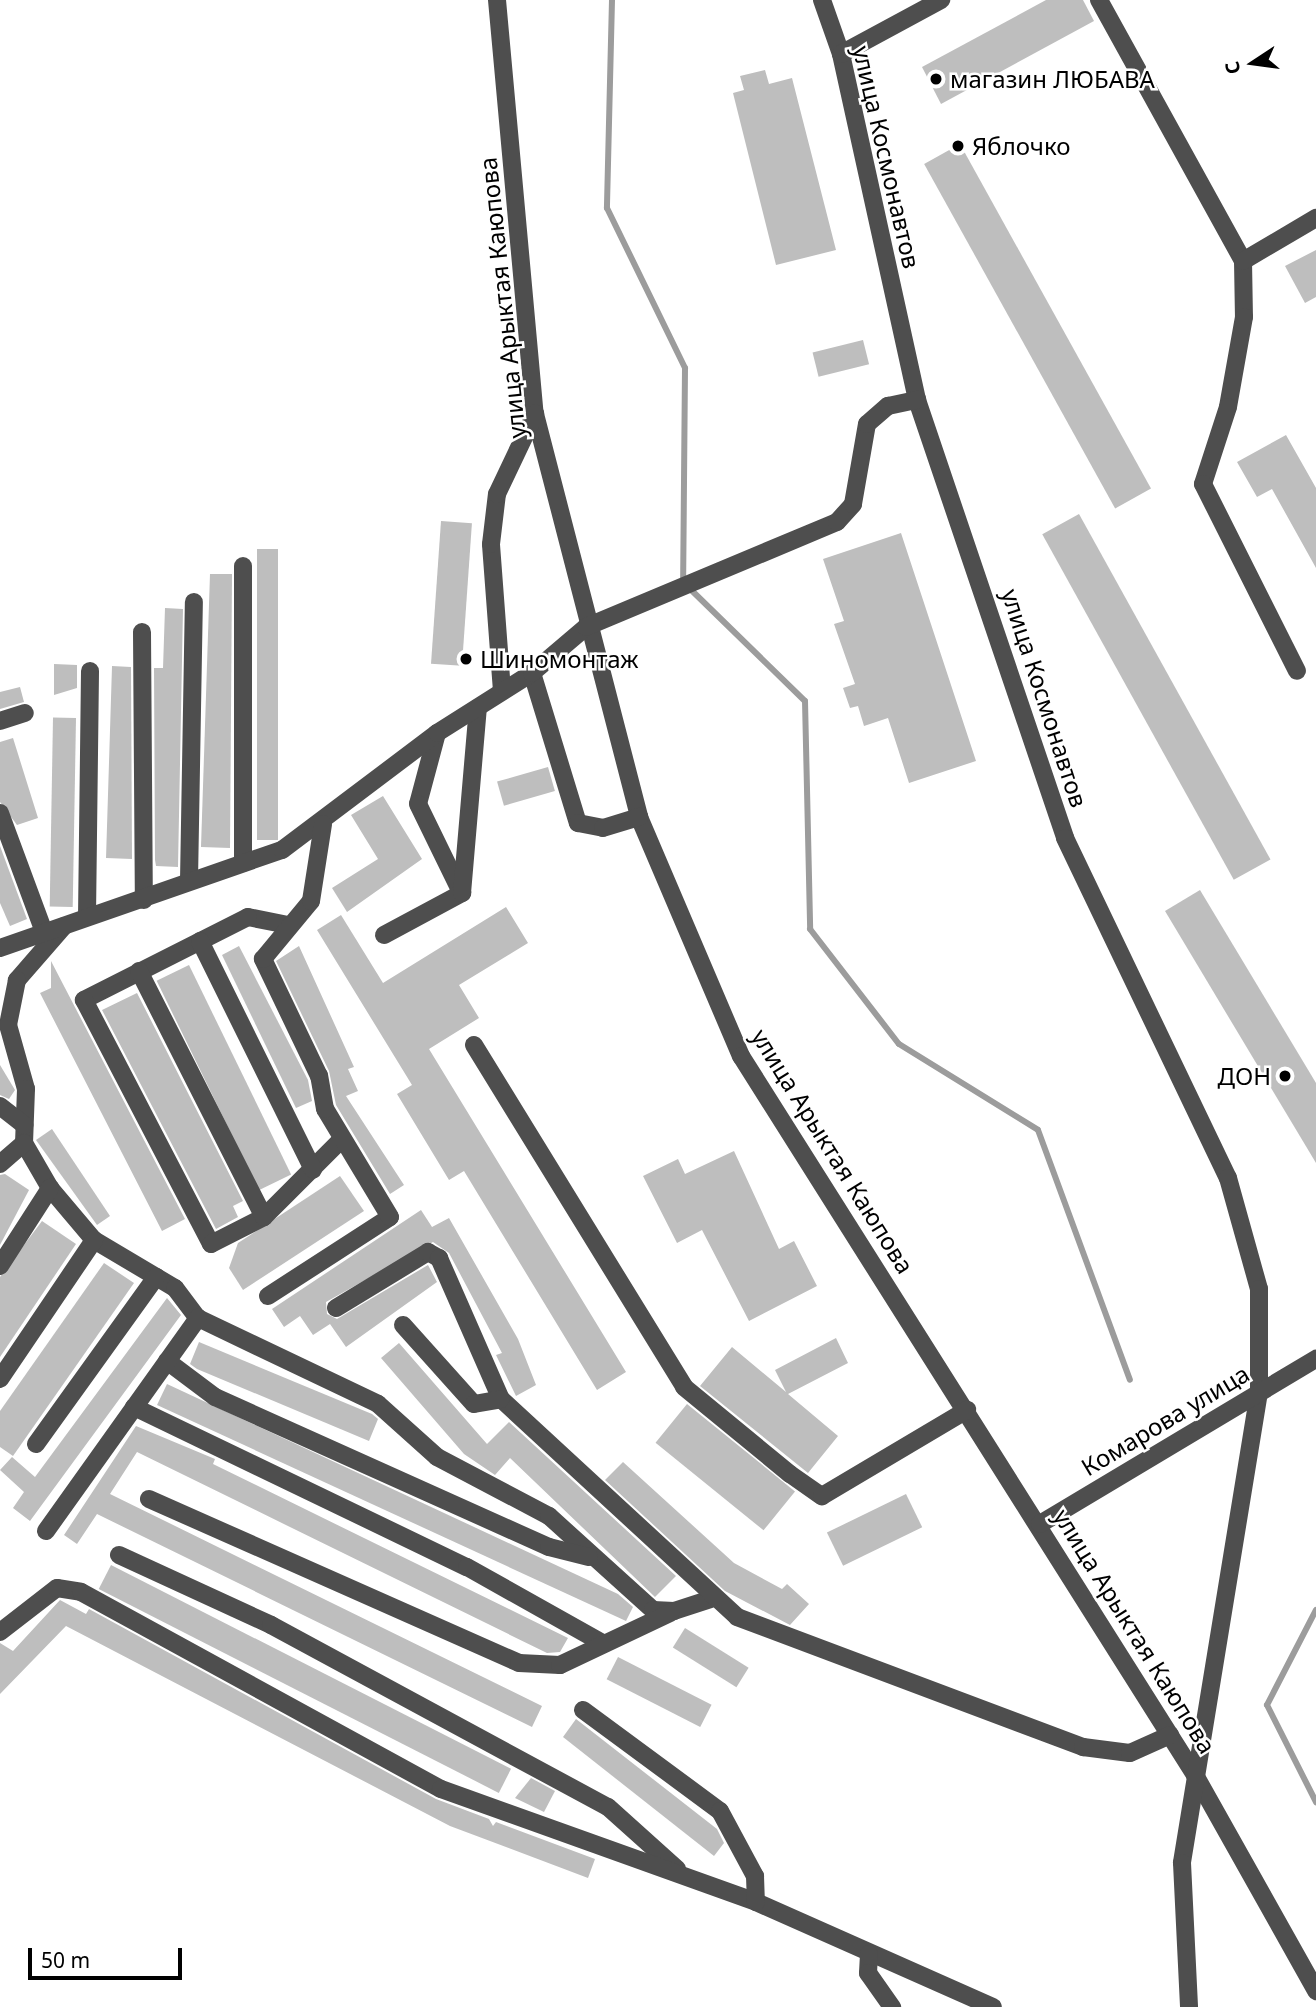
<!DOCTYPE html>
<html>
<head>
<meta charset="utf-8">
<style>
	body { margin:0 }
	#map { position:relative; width:1316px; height:2007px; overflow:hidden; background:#fff; font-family:"Noto Sans",sans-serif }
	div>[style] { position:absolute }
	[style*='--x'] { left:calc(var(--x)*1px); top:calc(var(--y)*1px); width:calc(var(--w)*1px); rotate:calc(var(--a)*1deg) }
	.stream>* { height:6px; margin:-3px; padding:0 3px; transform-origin:3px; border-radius:3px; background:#9c9c9c }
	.building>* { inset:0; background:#bebebe; transform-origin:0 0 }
	.minor>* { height:18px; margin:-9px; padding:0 9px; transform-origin:9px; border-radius:9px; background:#4e4e4e }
	.dots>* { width:19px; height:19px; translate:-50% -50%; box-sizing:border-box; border:4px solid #fff; border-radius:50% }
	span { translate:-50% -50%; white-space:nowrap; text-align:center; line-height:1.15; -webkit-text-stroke:5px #fff; paint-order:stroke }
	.poi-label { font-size:24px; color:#000 }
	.left { translate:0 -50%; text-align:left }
	.right { translate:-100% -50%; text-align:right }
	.street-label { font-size:24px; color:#000 }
	.north { position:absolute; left:1218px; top:28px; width:70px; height:70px; -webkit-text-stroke:5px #fff; paint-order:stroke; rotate:257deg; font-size:19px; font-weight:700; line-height:28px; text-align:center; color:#000 }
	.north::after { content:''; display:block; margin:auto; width:24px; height:32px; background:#000; clip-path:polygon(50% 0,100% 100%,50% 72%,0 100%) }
	.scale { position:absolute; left:28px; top:1948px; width:154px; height:32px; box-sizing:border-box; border:4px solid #000; border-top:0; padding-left:9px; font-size:21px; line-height:24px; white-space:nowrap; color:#000; -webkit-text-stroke:5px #fff; paint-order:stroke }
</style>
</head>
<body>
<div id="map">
	<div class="stream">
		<i style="--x:612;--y:0;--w:208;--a:91.4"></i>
		<i style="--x:607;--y:208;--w:178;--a:64"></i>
		<i style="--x:685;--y:368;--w:214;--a:90.5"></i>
		<i style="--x:683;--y:582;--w:170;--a:44.3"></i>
		<i style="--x:805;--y:701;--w:228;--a:88.7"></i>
		<i style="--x:810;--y:929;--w:145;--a:52.3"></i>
		<i style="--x:899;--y:1044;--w:163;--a:31.7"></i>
		<i style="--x:1038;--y:1130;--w:266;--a:69.8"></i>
		<i style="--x:1316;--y:1610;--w:107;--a:117.3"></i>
		<i style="--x:1267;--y:1705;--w:109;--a:63.2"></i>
	</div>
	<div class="building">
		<i style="clip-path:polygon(1046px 0,1083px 0,1094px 21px,941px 104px,922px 67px)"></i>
		<i style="clip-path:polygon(765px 70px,769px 84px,792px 78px,836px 250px,776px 265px,733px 93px,744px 90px,740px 76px)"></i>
		<i style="left:960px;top:144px;width:394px;height:41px;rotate:61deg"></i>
		<i style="clip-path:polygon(1316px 250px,1316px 297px,1305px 303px,1285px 266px)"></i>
		<i style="left:863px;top:340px;width:25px;height:52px;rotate:76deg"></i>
		<i style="clip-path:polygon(1286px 435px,1316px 488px,1316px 568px,1272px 489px,1257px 497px,1237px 462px)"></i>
		<i style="left:1079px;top:514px;width:395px;height:42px;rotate:61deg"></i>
		<i style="left:441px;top:521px;width:31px;height:143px;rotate:4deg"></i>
		<i style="clip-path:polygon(901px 533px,976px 761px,909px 783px,888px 718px,864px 726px,858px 706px,850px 708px,843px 688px,855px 684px,834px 624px,844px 621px,823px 559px)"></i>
		<i style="left:257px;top:549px;width:21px;height:291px"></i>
		<i style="clip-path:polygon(210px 574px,232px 574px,230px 848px,201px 847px)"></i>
		<i style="clip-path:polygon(165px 608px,183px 609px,178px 867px,156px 866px,155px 860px,154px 668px,163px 668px)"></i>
		<i style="clip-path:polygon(54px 664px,77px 665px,77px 688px,54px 695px)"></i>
		<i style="clip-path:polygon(112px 666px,131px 667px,132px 859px,106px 858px)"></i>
		<i style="clip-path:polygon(20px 687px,24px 702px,0 709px,0 692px)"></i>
		<i style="left:76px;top:718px;width:189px;height:23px;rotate:91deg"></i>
		<i style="clip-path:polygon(13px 738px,38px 818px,17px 825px,0 802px,0 742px)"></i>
		<i style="left:548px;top:767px;width:25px;height:53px;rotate:74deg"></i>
		<i style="clip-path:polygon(383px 796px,422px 859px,347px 912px,332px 888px,378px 859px,351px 815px)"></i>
		<i style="clip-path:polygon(0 846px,27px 919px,10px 926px,0 903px)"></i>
		<i style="clip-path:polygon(1200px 890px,1316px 1083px,1316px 1163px,1165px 911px)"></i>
		<i style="clip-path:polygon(506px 907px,528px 943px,459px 985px,479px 1018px,429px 1049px,626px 1372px,597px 1390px,464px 1171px,449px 1180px,397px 1094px,412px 1085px,317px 930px,341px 915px,383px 983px)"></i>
		<i style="clip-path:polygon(239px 946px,308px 1080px,312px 1101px,296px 1108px,222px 955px)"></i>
		<i style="clip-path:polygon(299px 946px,354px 1067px,348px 1069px,358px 1091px,346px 1096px,404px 1185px,390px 1194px,336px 1105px,329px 1071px,276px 961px)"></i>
		<i style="clip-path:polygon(51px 961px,185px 1219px,162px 1231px,40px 993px,51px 988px)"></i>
		<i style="left:189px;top:965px;width:233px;height:36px;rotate:64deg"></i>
		<i style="clip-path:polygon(137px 993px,243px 1201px,233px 1206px,238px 1217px,216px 1229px,102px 1010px)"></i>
		<i style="clip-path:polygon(0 1065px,15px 1090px,9px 1099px,0 1095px)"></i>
		<i style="clip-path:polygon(52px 1129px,110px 1216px,97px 1225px,36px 1140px)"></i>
		<i style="clip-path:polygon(734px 1151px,779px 1249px,794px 1241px,817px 1286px,749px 1321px,702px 1230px,677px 1243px,643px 1176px,678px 1159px,685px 1174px)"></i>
		<i style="clip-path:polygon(5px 1174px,29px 1190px,0 1245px,0 1175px)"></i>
		<i style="clip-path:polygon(340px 1176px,364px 1211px,243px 1290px,229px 1268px,238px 1243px)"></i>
		<i style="clip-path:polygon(421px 1210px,432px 1227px,449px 1218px,518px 1339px,536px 1385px,516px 1396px,496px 1355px,502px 1353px,449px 1253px,433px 1242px,326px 1302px,327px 1314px,337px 1319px,428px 1265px,437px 1282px,346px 1347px,330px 1324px,313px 1335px,300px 1316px,284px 1327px,272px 1309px)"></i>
		<i style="clip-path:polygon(42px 1221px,76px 1244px,0 1357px,0 1277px)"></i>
		<i style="clip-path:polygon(104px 1263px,134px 1283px,13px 1456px,0 1447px,0 1411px)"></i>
		<i style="clip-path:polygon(167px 1298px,181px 1315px,30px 1521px,13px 1508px,24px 1492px,0 1470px,12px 1457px,35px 1477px)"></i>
		<i style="clip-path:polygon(836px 1338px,848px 1363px,788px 1394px,838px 1436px,808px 1473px,700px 1386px,732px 1347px,786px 1392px,775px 1370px)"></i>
		<i style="clip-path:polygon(199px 1342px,372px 1414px,378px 1419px,369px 1441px,197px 1369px,190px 1364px)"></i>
		<i style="clip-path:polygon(399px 1343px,487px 1444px,509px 1422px,676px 1576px,655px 1597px,510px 1458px,495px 1475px,464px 1454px,381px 1358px)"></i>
		<i style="clip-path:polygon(167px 1384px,618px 1594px,633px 1607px,626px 1621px,157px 1405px)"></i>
		<i style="left:687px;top:1404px;width:139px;height:50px;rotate:39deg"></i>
		<i style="clip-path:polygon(136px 1426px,215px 1459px,213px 1464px,568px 1638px,560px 1652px,547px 1653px,137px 1452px,110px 1494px,542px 1706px,532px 1727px,97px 1514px,77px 1544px,64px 1535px)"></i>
		<i style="clip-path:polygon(623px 1462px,734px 1563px,782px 1589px,787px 1584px,809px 1604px,790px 1625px,725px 1591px,605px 1480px)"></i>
		<i style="left:906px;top:1494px;width:37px;height:88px;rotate:64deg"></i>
		<i style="left:111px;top:1565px;width:449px;height:27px;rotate:27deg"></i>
		<i style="clip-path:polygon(60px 1600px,86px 1614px,89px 1609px,436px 1799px,489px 1819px,493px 1826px,496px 1822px,595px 1859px,588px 1878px,450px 1826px,66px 1626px,0 1694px,0 1643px,13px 1651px)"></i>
		<i style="left:685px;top:1628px;width:75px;height:23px;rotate:32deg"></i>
		<i style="left:618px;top:1657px;width:105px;height:25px;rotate:27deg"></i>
		<i style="clip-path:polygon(576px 1719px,717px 1829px,724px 1843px,714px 1856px,563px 1737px)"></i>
		<i style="clip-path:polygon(531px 1778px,555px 1791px,544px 1812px,515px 1798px)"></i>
	</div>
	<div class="minor">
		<i style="--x:497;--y:0;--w:416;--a:84.8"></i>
		<i style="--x:535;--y:414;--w:416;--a:75.5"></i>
		<i style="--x:639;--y:817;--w:260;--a:66.9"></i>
		<i style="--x:741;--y:1056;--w:850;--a:57.73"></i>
		<i style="--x:1195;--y:1775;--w:248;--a:60.7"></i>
		<i style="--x:822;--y:0;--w:57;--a:70.6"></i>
		<i style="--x:841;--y:54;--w:354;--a:77.6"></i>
		<i style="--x:917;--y:400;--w:462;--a:71.3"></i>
		<i style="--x:1065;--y:838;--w:377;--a:64.4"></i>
		<i style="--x:1228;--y:1178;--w:115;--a:74.4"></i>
		<i style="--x:1259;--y:1289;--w:103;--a:90"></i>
		<i style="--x:1259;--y:1392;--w:477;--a:99.3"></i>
		<i style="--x:1182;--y:1863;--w:144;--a:87.2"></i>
		<i style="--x:1099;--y:0;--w:298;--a:61.1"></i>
		<i style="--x:1243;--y:261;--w:56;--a:89"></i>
		<i style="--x:1244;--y:317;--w:91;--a:100.1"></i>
		<i style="--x:1228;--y:407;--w:81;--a:108"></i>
		<i style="--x:1203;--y:484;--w:209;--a:63.3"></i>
		<i style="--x:841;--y:54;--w:114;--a:-28.4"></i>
		<i style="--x:1243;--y:261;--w:85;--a:-30.5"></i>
		<i style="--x:142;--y:632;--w:268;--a:89.6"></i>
		<i style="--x:532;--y:673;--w:157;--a:73"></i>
		<i style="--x:578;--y:823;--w:25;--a:11"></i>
		<i style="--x:603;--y:828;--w:38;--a:-17"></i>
		<i style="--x:502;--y:691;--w:147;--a:-94.3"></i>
		<i style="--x:491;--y:544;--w:50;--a:-83.2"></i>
		<i style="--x:497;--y:494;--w:89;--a:-64.6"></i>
		<i style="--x:0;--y:721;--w:26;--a:-18"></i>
		<i style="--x:437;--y:733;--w:73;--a:105"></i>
		<i style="--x:418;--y:804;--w:98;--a:64"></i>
		<i style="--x:0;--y:813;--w:127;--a:69.7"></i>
		<i style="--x:243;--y:863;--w:297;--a:-90"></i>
		<i style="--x:189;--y:881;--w:279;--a:-89"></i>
		<i style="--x:87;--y:917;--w:246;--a:-89.3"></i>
		<i style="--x:288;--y:925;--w:41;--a:-168.7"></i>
		<i style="--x:248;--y:917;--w:184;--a:153.2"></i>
		<i style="--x:84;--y:1000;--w:275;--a:62.5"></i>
		<i style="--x:211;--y:1244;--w:59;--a:-27"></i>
		<i style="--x:264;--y:1217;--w:109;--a:-45"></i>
		<i style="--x:64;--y:926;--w:72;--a:131"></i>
		<i style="--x:17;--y:980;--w:46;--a:101.3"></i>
		<i style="--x:8;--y:1025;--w:66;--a:74.3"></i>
		<i style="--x:26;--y:1089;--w:54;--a:92.1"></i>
		<i style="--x:24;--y:1143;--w:52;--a:60"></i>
		<i style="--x:50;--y:1188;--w:68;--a:49.8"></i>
		<i style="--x:94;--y:1240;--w:94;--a:30.7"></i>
		<i style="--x:175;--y:1288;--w:38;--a:53"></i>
		<i style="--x:198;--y:1318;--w:199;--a:25.5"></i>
		<i style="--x:378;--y:1404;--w:79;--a:41.9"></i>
		<i style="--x:437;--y:1457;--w:127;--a:27.8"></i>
		<i style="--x:549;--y:1516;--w:140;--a:42.1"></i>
		<i style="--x:653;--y:1610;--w:21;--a:3"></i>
		<i style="--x:674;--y:1611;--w:38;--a:-18"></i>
		<i style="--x:384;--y:935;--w:89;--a:-28.3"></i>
		<i style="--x:462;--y:893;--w:186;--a:-85.1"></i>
		<i style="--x:200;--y:941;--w:255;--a:63.7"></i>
		<i style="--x:0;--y:948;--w:299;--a:-19.2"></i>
		<i style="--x:282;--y:850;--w:194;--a:-37"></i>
		<i style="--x:437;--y:733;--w:112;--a:-32.3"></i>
		<i style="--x:532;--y:673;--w:71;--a:-40.4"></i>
		<i style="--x:586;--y:627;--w:272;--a:-22.7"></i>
		<i style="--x:837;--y:522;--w:24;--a:-48"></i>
		<i style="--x:853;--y:504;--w:81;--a:-80.1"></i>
		<i style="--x:867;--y:424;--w:28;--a:-41"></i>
		<i style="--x:888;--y:406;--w:30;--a:-12"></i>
		<i style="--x:139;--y:971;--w:276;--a:63.1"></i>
		<i style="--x:474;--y:1045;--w:401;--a:58.4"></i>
		<i style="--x:684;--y:1387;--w:137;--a:39.4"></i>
		<i style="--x:790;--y:1474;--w:39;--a:35"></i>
		<i style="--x:822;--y:1496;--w:169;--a:-30.7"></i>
		<i style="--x:0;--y:1106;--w:31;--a:38"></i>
		<i style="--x:0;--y:1164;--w:32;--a:-41"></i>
		<i style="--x:0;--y:1266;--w:93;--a:-57.3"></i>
		<i style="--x:268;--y:1296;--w:145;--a:-32.9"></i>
		<i style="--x:390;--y:1217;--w:126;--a:-121"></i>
		<i style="--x:325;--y:1109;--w:34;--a:-100"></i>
		<i style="--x:319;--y:1076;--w:130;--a:-115.6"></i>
		<i style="--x:263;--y:959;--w:75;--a:-50.4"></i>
		<i style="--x:311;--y:901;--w:78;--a:-81.1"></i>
		<i style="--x:336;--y:1308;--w:108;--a:-31.3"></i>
		<i style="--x:428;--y:1252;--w:13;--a:29"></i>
		<i style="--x:439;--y:1258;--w:154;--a:66.3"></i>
		<i style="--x:501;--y:1399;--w:321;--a:42.7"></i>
		<i style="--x:737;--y:1617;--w:370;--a:20.6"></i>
		<i style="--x:1083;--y:1747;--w:47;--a:7.3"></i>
		<i style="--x:1130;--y:1753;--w:44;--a:-24.2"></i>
		<i style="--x:403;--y:1325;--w:106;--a:48.1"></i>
		<i style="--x:474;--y:1404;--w:27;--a:-10"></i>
		<i style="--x:167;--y:1361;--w:60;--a:36.9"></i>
		<i style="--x:215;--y:1397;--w:366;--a:24.2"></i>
		<i style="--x:549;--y:1547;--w:41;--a:14"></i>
		<i style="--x:0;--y:1379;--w:168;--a:-55.9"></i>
		<i style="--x:134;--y:1407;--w:369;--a:25.7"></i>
		<i style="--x:467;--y:1567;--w:157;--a:29.3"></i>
		<i style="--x:36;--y:1444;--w:206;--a:-54.3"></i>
		<i style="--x:149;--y:1499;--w:405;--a:23.9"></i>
		<i style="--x:519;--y:1663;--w:41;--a:2.8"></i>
		<i style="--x:560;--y:1665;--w:122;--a:-25.3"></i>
		<i style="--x:1040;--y:1524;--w:322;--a:-30.9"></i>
		<i style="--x:46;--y:1531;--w:262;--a:-54.5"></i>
		<i style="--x:119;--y:1555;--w:167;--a:24.7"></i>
		<i style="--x:271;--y:1625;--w:383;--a:28.4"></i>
		<i style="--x:608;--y:1807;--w:93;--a:41.9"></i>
		<i style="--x:0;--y:1632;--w:72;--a:-37.7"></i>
		<i style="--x:57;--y:1588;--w:24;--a:9"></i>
		<i style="--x:81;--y:1592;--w:410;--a:28.7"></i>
		<i style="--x:441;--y:1789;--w:335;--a:19.7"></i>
		<i style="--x:756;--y:1902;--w:259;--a:23.9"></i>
		<i style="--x:583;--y:1710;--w:170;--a:36.4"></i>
		<i style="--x:720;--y:1811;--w:74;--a:61.7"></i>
		<i style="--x:755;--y:1876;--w:26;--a:88"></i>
		<i style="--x:869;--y:1954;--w:19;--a:93"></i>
		<i style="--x:868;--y:1973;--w:42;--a:54.8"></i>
	</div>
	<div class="dots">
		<i style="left:936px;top:79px;background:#000"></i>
		<i style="left:958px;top:146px;background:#000"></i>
		<i style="left:466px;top:659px;background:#000"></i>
		<i style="left:1285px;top:1076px;background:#000"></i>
	</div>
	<div class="poi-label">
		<span class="left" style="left:950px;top:79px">магазин ЛЮБАВА</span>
		<span class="left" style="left:972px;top:146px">Яблочко</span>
		<span class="left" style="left:480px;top:659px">Шиномонтаж</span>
		<span class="right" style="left:1271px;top:1076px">ДОН</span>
	</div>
	<div class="street-label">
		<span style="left:887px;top:157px;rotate:77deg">улица Космонавтов</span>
		<span style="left:502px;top:298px;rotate:-96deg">улица Арыктая Каюпова</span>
		<span style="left:1045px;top:698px;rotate:72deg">улица Космонавтов</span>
		<span style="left:833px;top:1151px;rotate:58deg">улица Арыктая Каюпова</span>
		<span style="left:1165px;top:1420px;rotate:-31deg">Комарова улица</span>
		<span style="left:1135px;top:1631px;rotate:58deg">улица Арыктая Каюпова</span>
	</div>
	<div class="north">С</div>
	<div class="scale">50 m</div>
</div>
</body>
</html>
